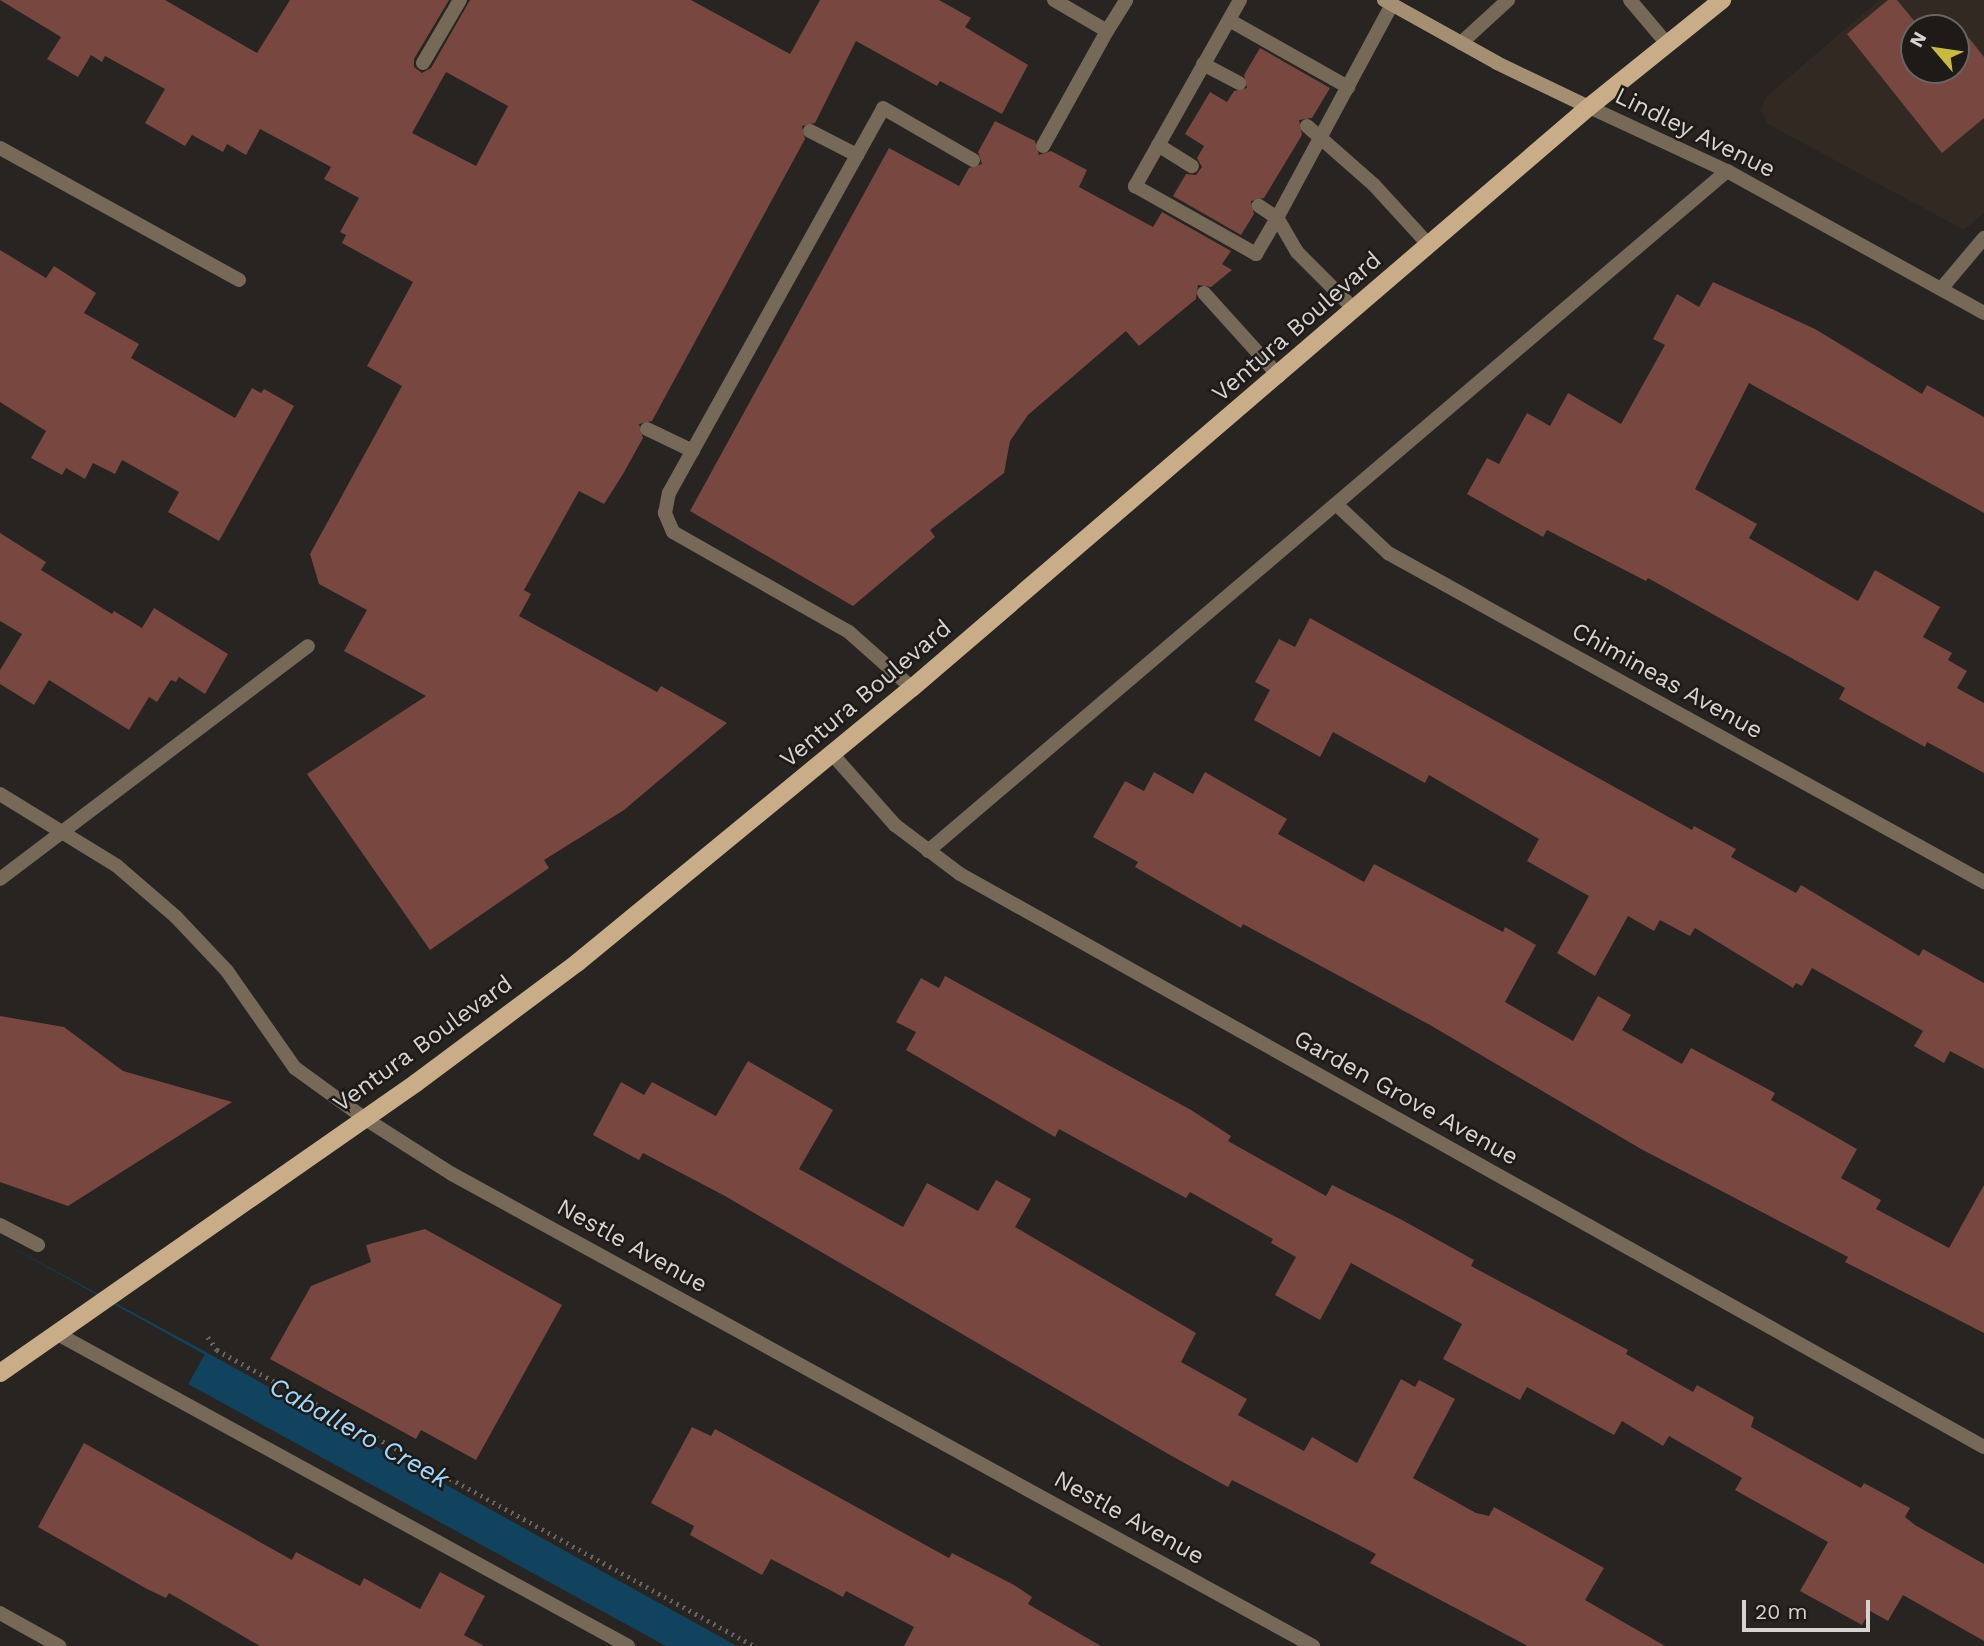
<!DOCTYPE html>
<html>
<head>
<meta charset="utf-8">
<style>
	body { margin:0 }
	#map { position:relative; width:1984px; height:1646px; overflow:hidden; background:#272421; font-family:"Work Sans",sans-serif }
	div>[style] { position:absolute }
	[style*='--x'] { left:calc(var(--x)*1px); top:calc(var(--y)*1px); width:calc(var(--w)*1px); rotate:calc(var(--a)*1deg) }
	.built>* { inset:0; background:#322922 }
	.water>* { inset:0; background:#12435e }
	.pier>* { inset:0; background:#272421; transform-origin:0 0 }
	.building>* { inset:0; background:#78473f }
	.path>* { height:4.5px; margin-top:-2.25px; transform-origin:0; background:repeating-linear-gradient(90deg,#676461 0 2px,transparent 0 7px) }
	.service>* { height:14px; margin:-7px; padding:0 7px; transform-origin:7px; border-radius:7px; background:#766957 }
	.minor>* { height:14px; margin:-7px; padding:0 7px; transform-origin:7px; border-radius:7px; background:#766957 }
	.tertiary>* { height:14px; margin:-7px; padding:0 7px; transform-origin:7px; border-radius:7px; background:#766957 }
	.secondary>* { height:14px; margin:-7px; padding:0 7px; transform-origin:7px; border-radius:7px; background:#a58f73 }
	.primary>* { height:18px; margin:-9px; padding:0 9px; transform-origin:9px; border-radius:9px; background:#c9ad89 }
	span { translate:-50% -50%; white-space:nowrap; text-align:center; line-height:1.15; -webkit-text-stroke:5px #1e1a17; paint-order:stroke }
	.street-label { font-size:24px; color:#d6d3d1 }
	.water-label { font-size:26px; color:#9fd8ff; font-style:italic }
	.north { position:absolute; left:1900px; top:14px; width:70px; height:70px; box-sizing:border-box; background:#1e1a17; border:2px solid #686461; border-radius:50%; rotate:299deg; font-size:19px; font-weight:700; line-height:28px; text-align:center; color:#d6d3d1 }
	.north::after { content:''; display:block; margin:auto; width:24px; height:32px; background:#c7bb3c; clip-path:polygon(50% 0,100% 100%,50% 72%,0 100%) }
	.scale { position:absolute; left:1742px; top:1600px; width:128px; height:32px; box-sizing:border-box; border:4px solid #d6d3d1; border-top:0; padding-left:9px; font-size:21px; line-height:24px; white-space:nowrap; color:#d6d3d1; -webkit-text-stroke:5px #1e1a17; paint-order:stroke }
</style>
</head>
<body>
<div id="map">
	<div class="built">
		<i style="clip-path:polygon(evenodd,1879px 0,1984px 0,1984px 213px,1964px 230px,1768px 124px,1761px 110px,1766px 97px,1879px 0,1914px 28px,1956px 28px,1956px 70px,1914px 70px,1914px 28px)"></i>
	</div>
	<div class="water">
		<i style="clip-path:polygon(0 1241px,195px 1346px,737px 1646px,666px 1646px,0 1281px)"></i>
	</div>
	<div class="pier">
		<i style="left:0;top:1241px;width:234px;height:40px;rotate:29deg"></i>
	</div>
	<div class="building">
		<i style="clip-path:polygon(evenodd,0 0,165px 0,257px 53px,290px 0,449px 0,414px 59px,414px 67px,422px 73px,431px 68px,470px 0,691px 0,790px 54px,820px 0,939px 0,971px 18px,965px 27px,1028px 65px,1002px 114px,940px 81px,937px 86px,856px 41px,815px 123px,802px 126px,805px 139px,652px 421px,639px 424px,643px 438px,623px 474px,604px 504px,579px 491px,524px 590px,531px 594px,519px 616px,657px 692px,661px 686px,727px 723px,624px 810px,544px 860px,549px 868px,430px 950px,307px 774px,426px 696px,344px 651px,367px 610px,319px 584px,310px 554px,402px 386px,367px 366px,413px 282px,342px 243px,346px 235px,340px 232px,359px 198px,324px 179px,331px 167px,260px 129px,246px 155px,227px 144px,223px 152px,192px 135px,185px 146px,145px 123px,165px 89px,105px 56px,102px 62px,91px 55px,78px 77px,47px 59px,61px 37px,0 0,446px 72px,508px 106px,476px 166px,412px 133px,446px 72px)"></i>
		<i style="clip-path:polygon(1888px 0,1897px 0,1920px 28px,1914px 28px,1914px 70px,1956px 70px,1956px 50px,1969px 38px,1984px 57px,1984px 118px,1942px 153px,1847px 34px)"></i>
		<i style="clip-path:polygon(1260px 48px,1330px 88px,1312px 118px,1299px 120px,1302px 135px,1264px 198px,1251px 201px,1254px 214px,1241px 235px,1173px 196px,1186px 174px,1196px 175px,1202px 167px,1197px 158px,1204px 146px,1185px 134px,1210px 92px,1227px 102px,1234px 91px,1247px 88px,1244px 75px)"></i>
		<i style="clip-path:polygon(995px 121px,1035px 141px,1039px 155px,1051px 151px,1087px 170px,1079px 187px,1153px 227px,1162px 212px,1231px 251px,1222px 264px,1232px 270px,1211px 287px,1198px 285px,1196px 299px,1139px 346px,1126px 331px,1028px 415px,1010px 441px,1004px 473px,930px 530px,935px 537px,853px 606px,690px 511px,889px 148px,959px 186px,969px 168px,982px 164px,978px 152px)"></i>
		<i style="clip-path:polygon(0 250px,46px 278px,54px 266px,96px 293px,84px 313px,139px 344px,131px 358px,235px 418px,252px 388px,261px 393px,264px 389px,294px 406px,219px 541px,168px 512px,179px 492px,122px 460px,115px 474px,93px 463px,85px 479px,66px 468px,62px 475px,31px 458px,46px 431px,0 402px)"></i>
		<i style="clip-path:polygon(1713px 282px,1815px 329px,1922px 394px,1927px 385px,1984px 417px,1984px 513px,1749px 383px,1695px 489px,1757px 524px,1749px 538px,1858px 601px,1875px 570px,1940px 607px,1923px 637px,1952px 653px,1948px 660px,1967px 671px,1957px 688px,1984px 703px,1984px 773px,1927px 742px,1925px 747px,1839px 699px,1845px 688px,1648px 578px,1646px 581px,1547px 530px,1543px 537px,1467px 494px,1487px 458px,1499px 464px,1527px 413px,1550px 426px,1568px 393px,1621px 424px,1665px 345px,1653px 339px,1677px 294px,1699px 307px)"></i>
		<i style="clip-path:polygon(0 533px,46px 562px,41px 570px,112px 614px,114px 611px,142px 628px,154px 608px,228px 654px,205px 694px,179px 677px,176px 682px,171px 680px,157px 702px,149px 697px,129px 730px,49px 680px,34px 705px,0 684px,0 670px,22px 634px,0 621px)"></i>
		<i style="clip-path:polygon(1310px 618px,1692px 830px,1694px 826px,1736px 849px,1731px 857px,1796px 893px,1801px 885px,1919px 956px,1923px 949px,1984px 983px,1984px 1069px,1950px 1051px,1944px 1063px,1914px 1046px,1923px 1031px,1812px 968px,1802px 986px,1796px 983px,1793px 988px,1695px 928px,1690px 936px,1660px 920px,1654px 931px,1628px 916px,1595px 976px,1557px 953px,1589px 896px,1527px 861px,1539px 839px,1429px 775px,1425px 783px,1333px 732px,1320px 757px,1254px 720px,1270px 690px,1255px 682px,1279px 639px,1295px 647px)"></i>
		<i style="clip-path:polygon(1154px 772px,1193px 794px,1205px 772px,1287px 819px,1278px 834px,1364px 882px,1374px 864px,1503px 932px,1505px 927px,1536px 945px,1505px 1002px,1573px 1041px,1598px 996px,1631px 1015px,1622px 1030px,1682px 1064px,1691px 1048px,1775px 1093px,1771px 1100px,1857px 1149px,1841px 1178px,1881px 1200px,1876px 1209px,1949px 1248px,1984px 1185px,1984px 1333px,1845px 1262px,1848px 1257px,1641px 1149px,1430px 1025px,1243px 924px,1241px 928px,1135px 867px,1138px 862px,1093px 837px,1125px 781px,1144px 791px)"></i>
		<i style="clip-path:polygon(945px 976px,1191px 1110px,1231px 1136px,1228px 1141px,1326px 1196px,1332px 1185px,1402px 1220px,1474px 1260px,1471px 1266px,1628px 1350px,1626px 1354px,1693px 1392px,1697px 1385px,1754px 1417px,1751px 1427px,1861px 1488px,1864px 1483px,1910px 1508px,1905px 1517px,1915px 1525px,1984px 1564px,1984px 1641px,1903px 1595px,1888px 1621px,1870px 1611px,1862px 1625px,1800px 1591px,1828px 1542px,1735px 1490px,1742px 1478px,1669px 1436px,1663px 1446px,1622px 1421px,1614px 1435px,1527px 1387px,1520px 1400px,1443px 1359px,1462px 1324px,1351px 1263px,1320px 1320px,1275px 1295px,1296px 1257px,1271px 1243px,1273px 1239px,1190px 1192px,1186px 1198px,1059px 1129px,1055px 1137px,906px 1050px,916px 1032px,896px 1022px,921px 978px,939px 988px)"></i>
		<i style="clip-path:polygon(0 1016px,64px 1027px,123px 1071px,232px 1102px,68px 1206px,0 1182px)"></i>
		<i style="clip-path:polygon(748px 1061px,833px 1110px,799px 1169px,903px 1227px,927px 1183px,978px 1211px,996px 1180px,1031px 1199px,1015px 1227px,1196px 1333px,1181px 1362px,1247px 1399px,1238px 1415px,1304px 1451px,1312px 1437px,1357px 1463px,1401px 1379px,1415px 1387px,1419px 1380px,1455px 1399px,1413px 1478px,1476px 1513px,1489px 1516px,1494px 1507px,1604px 1568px,1585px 1600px,1665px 1646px,1528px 1646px,1370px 1563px,1376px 1554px,1232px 1480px,1228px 1487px,1170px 1455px,725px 1196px,643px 1153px,639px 1160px,593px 1135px,621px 1082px,644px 1095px,652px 1082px,716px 1116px)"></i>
		<i style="clip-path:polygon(425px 1229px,562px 1305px,476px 1460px,421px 1430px,416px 1439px,270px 1359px,311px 1286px,371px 1262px,366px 1245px)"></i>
		<i style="clip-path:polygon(692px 1427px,711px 1436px,715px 1429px,949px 1558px,952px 1553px,1014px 1585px,1032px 1597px,1028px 1604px,1101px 1646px,904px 1646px,914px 1627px,846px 1591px,843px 1597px,771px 1559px,762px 1575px,690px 1535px,694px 1526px,651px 1503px)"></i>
		<i style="clip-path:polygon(84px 1443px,292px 1560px,296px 1552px,360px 1586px,364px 1578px,420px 1609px,440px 1572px,485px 1596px,464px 1635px,484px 1646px,260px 1646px,169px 1593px,166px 1598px,147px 1589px,38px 1527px)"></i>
	</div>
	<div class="path">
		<i style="--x:208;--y:1337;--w:16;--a:55"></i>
		<i style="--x:217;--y:1350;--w:613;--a:28.86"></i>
	</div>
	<div class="service">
		<i style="--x:1054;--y:0;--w:61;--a:30.3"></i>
		<i style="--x:1107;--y:31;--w:36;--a:-58"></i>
		<i style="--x:1240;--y:0;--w:214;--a:119.4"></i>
		<i style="--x:1135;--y:186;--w:139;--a:29.3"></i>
		<i style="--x:1256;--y:254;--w:42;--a:-59.7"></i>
		<i style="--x:1277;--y:218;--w:22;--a:-146"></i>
		<i style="--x:1630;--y:0;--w:59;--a:49.8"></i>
		<i style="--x:1229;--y:20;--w:137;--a:29.4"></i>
		<i style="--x:1461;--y:43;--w:64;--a:-42.5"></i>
		<i style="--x:423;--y:63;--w:73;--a:-59.6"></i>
		<i style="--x:1203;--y:64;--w:41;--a:27.8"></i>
		<i style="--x:1307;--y:126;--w:89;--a:41.4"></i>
		<i style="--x:1374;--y:185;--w:81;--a:47.5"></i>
		<i style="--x:810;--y:131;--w:53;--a:27.1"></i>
		<i style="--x:1158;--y:145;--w:40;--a:32"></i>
		<i style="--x:1043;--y:146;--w:132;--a:-60.9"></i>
		<i style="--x:1941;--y:289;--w:67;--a:-49.9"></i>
		<i style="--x:1204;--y:293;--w:112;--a:47.9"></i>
		<i style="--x:1355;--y:310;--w:82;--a:-135"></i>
		<i style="--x:1297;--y:252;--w:39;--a:-120"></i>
		<i style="--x:1277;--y:218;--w:243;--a:-61.7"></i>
		<i style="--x:647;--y:429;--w:51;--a:25.6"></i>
		<i style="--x:912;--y:688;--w:84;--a:-138.4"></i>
		<i style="--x:849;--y:632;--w:202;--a:-150.4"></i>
		<i style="--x:673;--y:532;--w:21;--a:-113"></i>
		<i style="--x:665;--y:513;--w:20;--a:-79"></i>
		<i style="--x:669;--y:493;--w:440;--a:-60.9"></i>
		<i style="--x:883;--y:108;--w:104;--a:30"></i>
		<i style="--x:0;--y:879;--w:386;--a:-37.1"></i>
		<i style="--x:0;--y:1225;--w:43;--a:27.8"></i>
		<i style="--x:56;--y:1333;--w:652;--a:28.69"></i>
	</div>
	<div class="minor">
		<i style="--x:0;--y:148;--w:273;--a:28.9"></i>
		<i style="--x:1338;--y:506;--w:69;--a:43.2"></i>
		<i style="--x:1388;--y:553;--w:681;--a:28.9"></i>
		<i style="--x:833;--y:755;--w:94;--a:48.5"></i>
		<i style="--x:895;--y:825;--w:81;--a:37"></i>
		<i style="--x:960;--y:874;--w:1173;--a:29.23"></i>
		<i style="--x:0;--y:794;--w:137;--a:31.6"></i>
		<i style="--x:117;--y:866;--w:78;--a:40.8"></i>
		<i style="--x:176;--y:917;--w:74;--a:46.6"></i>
		<i style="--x:227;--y:971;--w:118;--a:55"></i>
		<i style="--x:295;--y:1068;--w:85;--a:35.9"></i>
		<i style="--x:364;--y:1118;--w:104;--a:32.5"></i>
		<i style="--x:452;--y:1174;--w:982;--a:28.73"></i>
		<i style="--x:928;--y:851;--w:1049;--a:-40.4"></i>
		<i style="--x:0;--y:1613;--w:68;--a:29.2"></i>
	</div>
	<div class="tertiary">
		<i style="--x:1589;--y:107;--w:152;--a:24.9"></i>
		<i style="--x:1727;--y:171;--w:294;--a:28.9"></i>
	</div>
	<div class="secondary">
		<i style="--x:1384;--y:0;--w:129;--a:29.1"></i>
		<i style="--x:1497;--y:63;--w:102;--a:25.6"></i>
	</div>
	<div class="primary">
		<i style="--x:0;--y:1373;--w:507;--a:-34.88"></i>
		<i style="--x:416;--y:1083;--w:201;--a:-36.7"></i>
		<i style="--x:577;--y:963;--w:433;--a:-39.4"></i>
		<i style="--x:912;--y:688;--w:892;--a:-40.64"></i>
		<i style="--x:1589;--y:107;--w:171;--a:-38.8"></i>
	</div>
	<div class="street-label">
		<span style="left:1695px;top:133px;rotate:26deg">Lindley Avenue</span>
		<span style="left:1297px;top:327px;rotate:-41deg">Ventura Boulevard</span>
		<span style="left:1667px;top:681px;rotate:29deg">Chimineas Avenue</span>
		<span style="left:866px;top:694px;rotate:-40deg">Ventura Boulevard</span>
		<span style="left:423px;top:1044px;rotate:-36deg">Ventura Boulevard</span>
		<span style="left:1406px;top:1098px;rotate:29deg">Garden Grove Avenue</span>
		<span style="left:632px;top:1246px;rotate:29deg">Nestle Avenue</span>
		<span style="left:1129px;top:1518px;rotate:29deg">Nestle Avenue</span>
	</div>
	<div class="water-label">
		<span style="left:359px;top:1433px;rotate:29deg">Caballero Creek</span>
	</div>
	<div class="north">N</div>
	<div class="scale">20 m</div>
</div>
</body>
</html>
